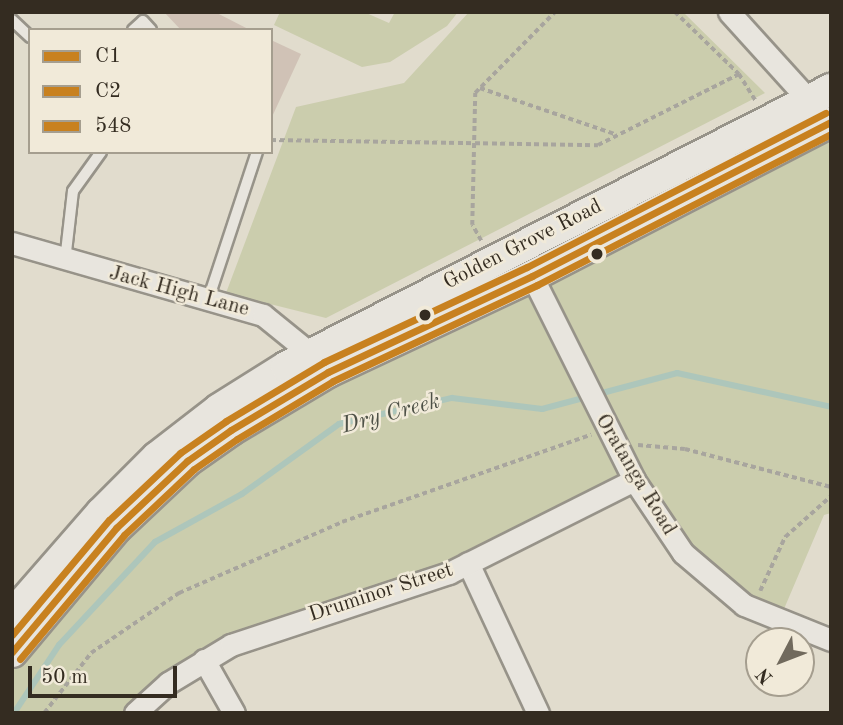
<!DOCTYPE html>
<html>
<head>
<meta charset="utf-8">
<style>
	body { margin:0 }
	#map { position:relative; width:843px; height:725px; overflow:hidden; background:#e1dccd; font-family:"Old Standard TT",serif }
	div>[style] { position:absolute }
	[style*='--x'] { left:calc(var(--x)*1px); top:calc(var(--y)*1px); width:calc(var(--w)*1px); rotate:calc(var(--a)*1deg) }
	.green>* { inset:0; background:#cbcdad }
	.stream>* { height:6px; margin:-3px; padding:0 3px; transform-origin:3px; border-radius:3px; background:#adc6bb }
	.building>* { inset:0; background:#d0c2b6 }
	.path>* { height:3.5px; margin-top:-1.75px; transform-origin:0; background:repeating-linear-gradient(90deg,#a8a59e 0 5px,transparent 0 8.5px) }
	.roads { filter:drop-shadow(2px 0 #979389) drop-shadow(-2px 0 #979389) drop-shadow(0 2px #979389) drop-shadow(0 -2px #979389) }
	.lane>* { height:10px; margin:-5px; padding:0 5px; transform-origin:5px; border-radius:5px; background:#e8e5de }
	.street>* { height:21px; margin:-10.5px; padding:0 10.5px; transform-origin:10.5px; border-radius:10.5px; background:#e8e5de }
	.secondary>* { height:30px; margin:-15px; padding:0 15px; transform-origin:15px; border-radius:15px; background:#e8e5de }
	.bus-1>* { height:7px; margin:-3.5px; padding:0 3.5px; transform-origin:3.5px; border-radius:3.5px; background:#c8811f }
	.bus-2>* { height:7px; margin:-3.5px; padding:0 3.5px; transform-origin:3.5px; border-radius:3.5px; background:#c8811f }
	.bus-3>* { height:7px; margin:-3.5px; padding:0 3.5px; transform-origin:3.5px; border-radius:3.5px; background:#c8811f }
	.dots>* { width:19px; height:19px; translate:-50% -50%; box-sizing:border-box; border:4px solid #f1ead9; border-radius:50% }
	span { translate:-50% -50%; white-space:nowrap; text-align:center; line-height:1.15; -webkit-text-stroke:5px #f1ead9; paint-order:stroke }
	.street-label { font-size:21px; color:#342c21 }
	.water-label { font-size:23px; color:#4d5046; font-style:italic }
	.frame { position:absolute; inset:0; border:14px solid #342c21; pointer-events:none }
	.legend { position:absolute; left:28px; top:28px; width:245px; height:126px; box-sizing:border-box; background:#f1ead9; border:2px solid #a59e8f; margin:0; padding:9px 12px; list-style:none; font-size:21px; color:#342c21 }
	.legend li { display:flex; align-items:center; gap:14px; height:35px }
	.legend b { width:35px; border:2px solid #a59e8f }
	.north { position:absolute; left:745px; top:627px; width:70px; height:70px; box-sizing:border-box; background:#f1ead9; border:2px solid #a59e8f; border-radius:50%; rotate:228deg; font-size:19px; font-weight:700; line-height:28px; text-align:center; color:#342c21 }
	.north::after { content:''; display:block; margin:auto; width:24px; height:32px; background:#716a5d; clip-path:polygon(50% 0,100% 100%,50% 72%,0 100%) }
	.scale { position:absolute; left:28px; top:666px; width:149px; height:32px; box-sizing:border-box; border:4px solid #342c21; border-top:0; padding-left:9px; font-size:21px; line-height:24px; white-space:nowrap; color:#342c21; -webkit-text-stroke:5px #f1ead9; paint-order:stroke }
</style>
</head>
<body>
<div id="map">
	<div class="green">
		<i style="clip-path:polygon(280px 12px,364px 12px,389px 23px,395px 12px,458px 12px,447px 26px,390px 62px,362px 67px,274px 25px)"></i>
		<i style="clip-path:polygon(469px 12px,683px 12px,765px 93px,326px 318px,226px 293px,296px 107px,404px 83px)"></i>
		<i style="clip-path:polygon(829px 123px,831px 513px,824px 515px,778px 623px,707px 577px,633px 480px,449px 573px,258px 633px,135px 713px,12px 713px,12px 652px,187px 461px)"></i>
	</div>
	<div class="stream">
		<i style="--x:14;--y:713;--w:82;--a:-56.5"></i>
		<i style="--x:59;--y:645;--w:141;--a:-47"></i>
		<i style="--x:155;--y:542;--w:99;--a:-28.9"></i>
		<i style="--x:242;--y:494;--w:120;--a:-35.8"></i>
		<i style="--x:339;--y:424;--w:116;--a:-13"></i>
		<i style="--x:452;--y:398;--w:91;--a:7"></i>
		<i style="--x:542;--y:409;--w:140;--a:-14.9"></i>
		<i style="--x:677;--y:373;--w:158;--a:12.4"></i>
	</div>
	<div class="building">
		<i style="clip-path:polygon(164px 12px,215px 12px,250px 30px,181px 30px)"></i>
		<i style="clip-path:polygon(271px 40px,301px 54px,271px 119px)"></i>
	</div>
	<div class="path">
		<i style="--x:675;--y:12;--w:89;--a:44.1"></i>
		<i style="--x:739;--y:74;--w:32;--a:58"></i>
		<i style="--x:480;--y:88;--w:142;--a:18.9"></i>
		<i style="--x:271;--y:140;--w:327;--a:0.9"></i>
		<i style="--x:598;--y:145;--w:158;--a:-26.7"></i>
		<i style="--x:481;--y:241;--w:18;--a:-119"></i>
		<i style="--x:472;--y:225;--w:132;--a:-88.7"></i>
		<i style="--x:475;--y:93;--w:114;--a:-45.4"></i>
		<i style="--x:638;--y:445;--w:47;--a:4.9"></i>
		<i style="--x:685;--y:449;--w:151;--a:14.6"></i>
		<i style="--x:760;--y:591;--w:60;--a:-65.2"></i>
		<i style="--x:785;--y:537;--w:62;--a:-41.7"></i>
		<i style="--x:44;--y:713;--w:76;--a:-51.9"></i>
		<i style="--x:91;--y:653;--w:107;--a:-34.3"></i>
		<i style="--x:179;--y:593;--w:178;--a:-23.5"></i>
		<i style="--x:342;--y:522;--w:264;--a:-19.3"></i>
	</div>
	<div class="roads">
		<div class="lane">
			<i style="--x:12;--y:20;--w:25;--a:43"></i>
			<i style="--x:133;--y:30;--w:13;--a:-42"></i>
			<i style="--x:143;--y:21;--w:12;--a:48"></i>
			<i style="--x:65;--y:261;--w:70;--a:-83.5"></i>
			<i style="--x:73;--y:191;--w:48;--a:-54.3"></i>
			<i style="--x:208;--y:300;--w:156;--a:-71.7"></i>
		</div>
		<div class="street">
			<i style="--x:729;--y:12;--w:131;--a:47.8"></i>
			<i style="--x:12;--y:243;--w:261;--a:16"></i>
			<i style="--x:263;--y:315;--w:75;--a:39"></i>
			<i style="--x:532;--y:276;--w:228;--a:63.4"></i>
			<i style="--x:634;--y:480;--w:88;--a:56.1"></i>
			<i style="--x:683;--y:553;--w:80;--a:40.4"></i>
			<i style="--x:744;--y:605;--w:94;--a:21.9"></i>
			<i style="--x:468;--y:563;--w:166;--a:65"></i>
			<i style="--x:204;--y:660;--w:61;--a:60.5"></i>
			<i style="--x:135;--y:713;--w:45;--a:-42.3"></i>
			<i style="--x:168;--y:683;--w:74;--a:-31.1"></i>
			<i style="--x:231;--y:645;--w:230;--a:-18.3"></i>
			<i style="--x:449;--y:573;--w:207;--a:-26.7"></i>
		</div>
		<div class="secondary">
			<i style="--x:12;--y:615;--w:135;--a:-48.9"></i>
			<i style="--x:101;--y:513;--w:79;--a:-45"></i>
			<i style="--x:157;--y:457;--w:78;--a:-37.7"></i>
			<i style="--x:219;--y:409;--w:79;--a:-32.1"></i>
			<i style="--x:286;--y:367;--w:612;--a:-27.03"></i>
			<i style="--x:12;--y:652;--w:162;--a:-50"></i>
			<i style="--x:116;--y:528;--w:98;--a:-43.3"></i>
			<i style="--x:187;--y:461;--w:54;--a:-35.2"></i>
			<i style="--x:231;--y:430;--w:113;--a:-30.9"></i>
			<i style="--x:328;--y:372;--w:225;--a:-25.2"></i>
			<i style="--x:532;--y:276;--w:336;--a:-27.3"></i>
		</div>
	</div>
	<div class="bus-1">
		<i style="--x:12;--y:652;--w:162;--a:-50"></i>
		<i style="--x:116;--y:528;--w:98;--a:-43.3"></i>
		<i style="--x:187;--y:461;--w:54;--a:-35.2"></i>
		<i style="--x:231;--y:430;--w:113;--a:-30.9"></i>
		<i style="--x:328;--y:372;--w:225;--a:-25.2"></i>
		<i style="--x:532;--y:276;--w:336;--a:-27.3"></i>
	</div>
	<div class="bus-2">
		<i style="--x:20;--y:659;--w:162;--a:-50"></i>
		<i style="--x:124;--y:535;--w:96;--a:-43.3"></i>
		<i style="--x:194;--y:469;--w:52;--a:-34.9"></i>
		<i style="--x:237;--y:439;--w:112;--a:-31.1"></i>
		<i style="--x:333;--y:381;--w:225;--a:-25.2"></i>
		<i style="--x:537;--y:285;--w:331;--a:-27.2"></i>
	</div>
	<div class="bus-3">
		<i style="--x:12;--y:635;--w:150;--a:-49.9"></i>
		<i style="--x:109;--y:520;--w:98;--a:-43.3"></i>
		<i style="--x:180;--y:453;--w:56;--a:-34.8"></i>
		<i style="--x:226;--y:421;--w:114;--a:-31"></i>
		<i style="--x:324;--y:362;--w:224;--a:-25.1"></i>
		<i style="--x:527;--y:267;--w:336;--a:-27.3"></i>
	</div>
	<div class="dots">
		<i style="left:597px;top:254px;background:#342c21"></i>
		<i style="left:425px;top:315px;background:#342c21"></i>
	</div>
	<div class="street-label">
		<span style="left:523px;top:245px;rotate:-27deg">Golden Grove Road</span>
		<span style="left:179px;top:292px;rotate:15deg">Jack High Lane</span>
		<span style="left:635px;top:475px;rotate:59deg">Oratanga Road</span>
		<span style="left:381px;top:593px;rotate:-18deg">Druminor Street</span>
	</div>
	<div class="water-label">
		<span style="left:391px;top:414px;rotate:-15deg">Dry Creek</span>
	</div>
	<div class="frame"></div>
	<ul class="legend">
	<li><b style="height:9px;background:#c8811f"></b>C1</li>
	<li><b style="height:9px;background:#c8811f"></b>C2</li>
	<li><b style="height:9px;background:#c8811f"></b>548</li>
	</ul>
	<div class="north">N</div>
	<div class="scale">50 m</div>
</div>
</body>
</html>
